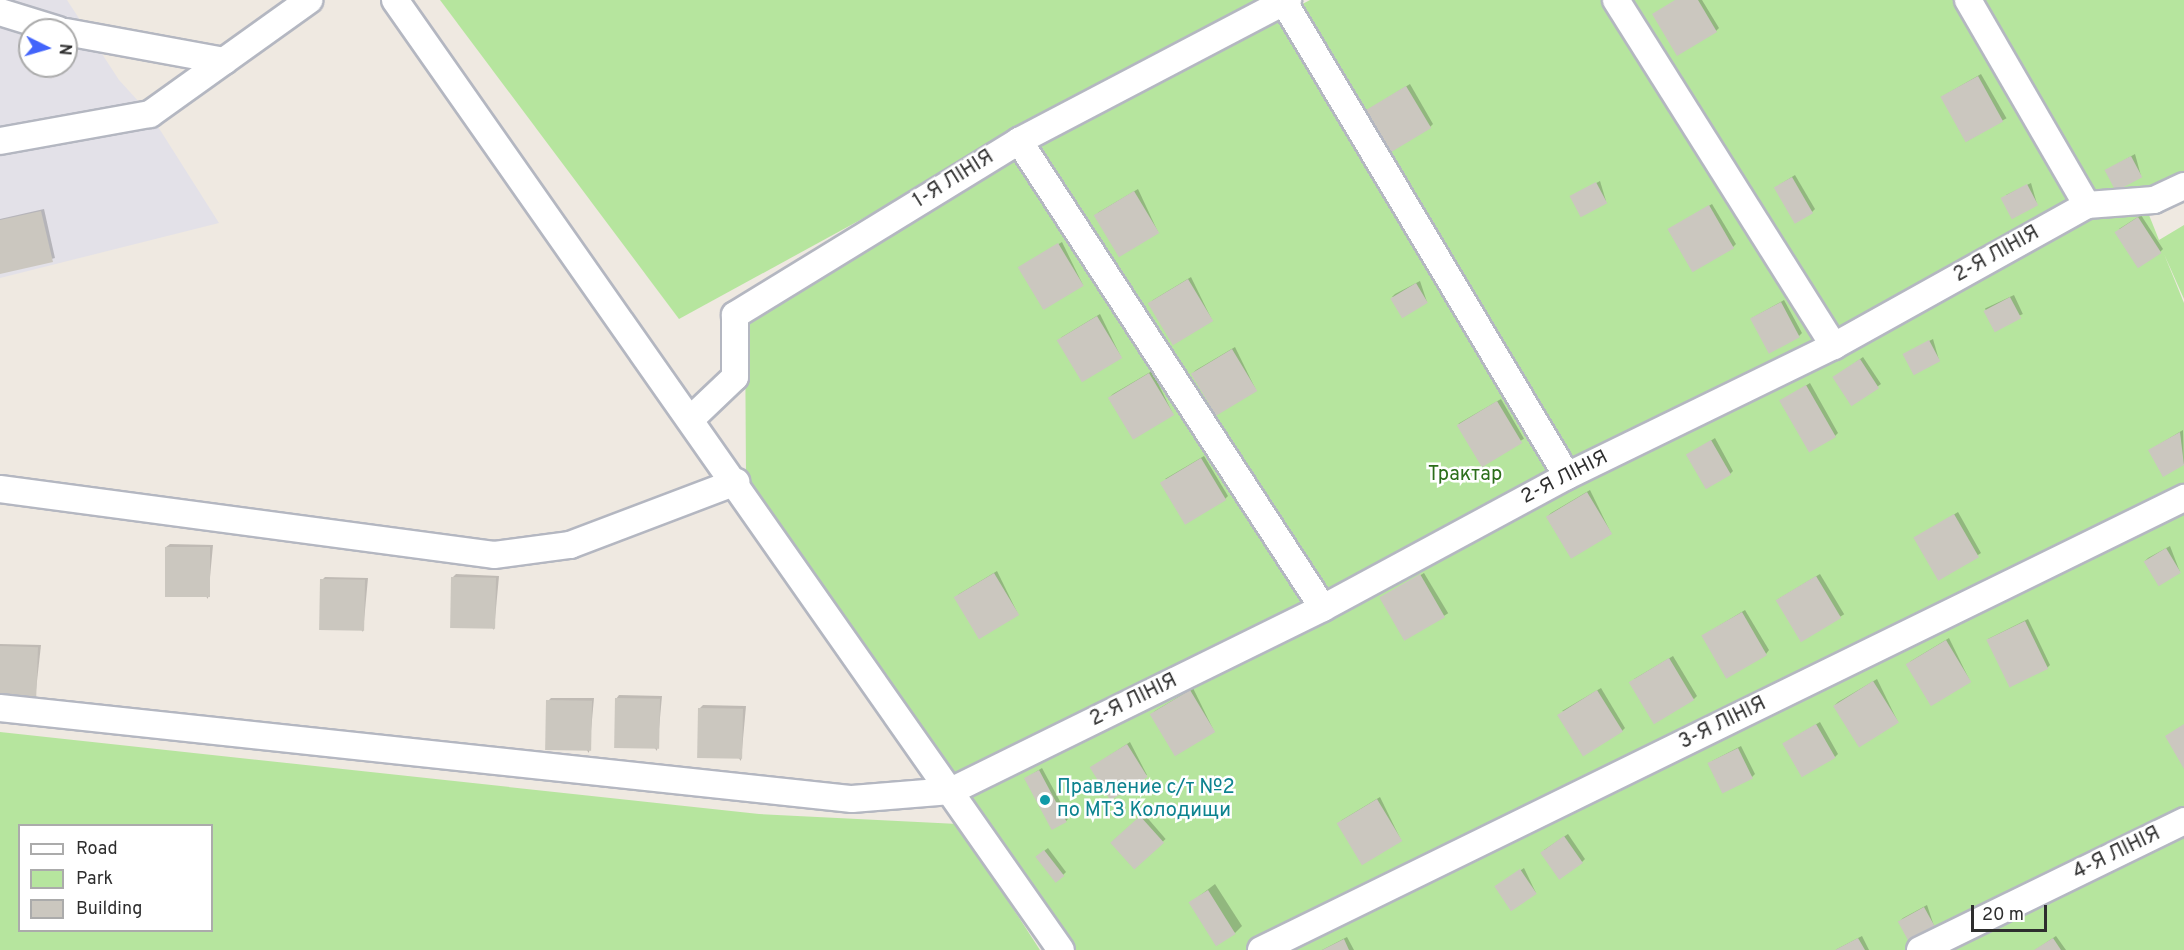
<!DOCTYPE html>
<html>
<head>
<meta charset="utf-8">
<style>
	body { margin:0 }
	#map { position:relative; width:2184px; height:950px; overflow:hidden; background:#efe9e1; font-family:Overpass,sans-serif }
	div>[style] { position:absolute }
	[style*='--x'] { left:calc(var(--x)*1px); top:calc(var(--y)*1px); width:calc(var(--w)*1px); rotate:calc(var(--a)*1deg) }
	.industrial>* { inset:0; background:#e3e1e8 }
	.green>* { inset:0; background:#b6e59e }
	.shadow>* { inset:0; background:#0003; transform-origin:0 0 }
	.building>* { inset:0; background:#cbc7bf; transform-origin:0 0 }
	.roads { filter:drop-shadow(2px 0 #b4b7c1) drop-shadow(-2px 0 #b4b7c1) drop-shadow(0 2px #b4b7c1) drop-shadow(0 -2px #b4b7c1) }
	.minor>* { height:26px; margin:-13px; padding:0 13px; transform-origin:13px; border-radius:13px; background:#fff }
	.dots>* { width:16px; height:16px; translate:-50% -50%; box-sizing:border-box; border:3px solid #fff; border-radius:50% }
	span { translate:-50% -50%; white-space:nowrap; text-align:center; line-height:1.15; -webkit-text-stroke:5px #fff; paint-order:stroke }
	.street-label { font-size:20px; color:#2e2e2e }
	.park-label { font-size:20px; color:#2c6e1b }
	.culture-label { font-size:20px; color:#0d838f }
	.left { translate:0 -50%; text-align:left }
	.legend { position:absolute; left:18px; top:824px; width:195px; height:108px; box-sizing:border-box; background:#fff; border:2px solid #ababab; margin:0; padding:8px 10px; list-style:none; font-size:18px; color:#2e2e2e }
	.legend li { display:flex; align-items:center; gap:12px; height:30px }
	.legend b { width:30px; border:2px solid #ababab }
	.north { position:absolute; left:18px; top:18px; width:60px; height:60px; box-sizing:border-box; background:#fff; border:2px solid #ababab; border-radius:50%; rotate:95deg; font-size:16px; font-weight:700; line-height:24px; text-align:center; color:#2e2e2e }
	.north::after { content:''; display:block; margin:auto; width:21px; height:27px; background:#4264fb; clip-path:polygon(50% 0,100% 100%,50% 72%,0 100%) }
	.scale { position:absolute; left:1971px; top:905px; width:76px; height:27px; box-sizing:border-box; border:3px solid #2e2e2e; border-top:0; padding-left:8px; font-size:18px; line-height:21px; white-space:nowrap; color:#2e2e2e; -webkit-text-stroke:4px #fff; paint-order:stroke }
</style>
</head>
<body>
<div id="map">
	<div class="industrial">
		<i style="clip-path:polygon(evenodd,0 0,67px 0,119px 80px,150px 114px,219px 223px,0 278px,0 0,30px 30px,66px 30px,66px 66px,30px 66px,30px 30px)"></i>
	</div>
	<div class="green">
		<i style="clip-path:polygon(440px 0,1263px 0,679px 319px)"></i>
		<i style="clip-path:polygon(1310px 0,2184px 0,2184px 175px,2141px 195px,2159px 240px,2184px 225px,2184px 299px,2164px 254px,2184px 303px,2184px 950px,1075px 950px,746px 478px,745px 321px,1024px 150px)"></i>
		<i style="clip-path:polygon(evenodd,0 732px,759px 814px,958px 824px,1040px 950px,0 950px,0 732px,20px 826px,212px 826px,212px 930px,20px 930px,20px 826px)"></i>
	</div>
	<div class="shadow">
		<i style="clip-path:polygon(1675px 0,1702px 0,1719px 28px,1716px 31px)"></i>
		<i style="left:1981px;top:74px;width:51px;height:45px;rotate:60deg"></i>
		<i style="clip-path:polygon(1410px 84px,1433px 124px,1430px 127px,1371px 108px)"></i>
		<i style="clip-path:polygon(2135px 154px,2141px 176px,2110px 168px)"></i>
		<i style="clip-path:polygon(1795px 175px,1815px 209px,1812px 212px,1779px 185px)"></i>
		<i style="clip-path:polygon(1600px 181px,1606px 201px,1573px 196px)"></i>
		<i style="clip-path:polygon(2031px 183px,2037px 204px,2006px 195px)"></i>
		<i style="clip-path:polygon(1138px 189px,1158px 232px,1096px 215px,1099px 212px)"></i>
		<i style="clip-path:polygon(1712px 204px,1736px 244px,1733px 247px,1673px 227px)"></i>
		<i style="clip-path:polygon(44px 209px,55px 258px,0 273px,0 219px)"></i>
		<i style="clip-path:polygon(2141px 215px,2163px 249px,2160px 252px,2119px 229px)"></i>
		<i style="clip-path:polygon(1062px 242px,1083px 285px,1020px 268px,1023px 265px)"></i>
		<i style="clip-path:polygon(1191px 277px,1212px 320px,1150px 303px,1153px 300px)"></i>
		<i style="clip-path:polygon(1420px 281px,1427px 302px,1392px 297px,1395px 294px)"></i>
		<i style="left:2014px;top:295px;width:21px;height:32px;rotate:65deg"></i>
		<i style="clip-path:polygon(1784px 300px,1802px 333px,1799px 336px,1752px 318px)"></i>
		<i style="clip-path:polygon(1100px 314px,1121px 357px,1059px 340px,1062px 337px)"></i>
		<i style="clip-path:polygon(1933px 339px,1939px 360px,1908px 352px)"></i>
		<i style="clip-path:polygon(1235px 347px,1256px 390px,1193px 373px,1196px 370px)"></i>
		<i style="clip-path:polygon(1863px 357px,1881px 384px,1853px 404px,1838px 375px)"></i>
		<i style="clip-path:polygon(1152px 371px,1173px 414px,1110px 397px,1113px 394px)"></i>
		<i style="clip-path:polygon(1810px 383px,1838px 433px,1835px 436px,1781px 401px)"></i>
		<i style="left:1501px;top:399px;width:46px;height:49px;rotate:60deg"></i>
		<i style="clip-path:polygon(2183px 430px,2184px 464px,2163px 475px,2153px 448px)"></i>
		<i style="clip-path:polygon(1715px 438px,1733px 471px,1730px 474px,1688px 455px)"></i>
		<i style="clip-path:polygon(1204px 456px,1228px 496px,1225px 499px,1165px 479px)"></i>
		<i style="clip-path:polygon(1590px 490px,1611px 533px,1548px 516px,1551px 513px)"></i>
		<i style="clip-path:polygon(1958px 512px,1981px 553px,1940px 579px,1919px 536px)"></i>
		<i style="clip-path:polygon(170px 544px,213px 545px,208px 599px,166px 547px)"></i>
		<i style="clip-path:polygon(2170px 546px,2180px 572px,2145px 561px,2148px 558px)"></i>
		<i style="clip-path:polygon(997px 571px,1018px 614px,956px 597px,959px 594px)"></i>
		<i style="left:1424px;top:573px;width:47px;height:45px;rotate:59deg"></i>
		<i style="clip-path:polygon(456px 574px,499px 576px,494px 630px,452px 578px)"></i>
		<i style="left:1820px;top:574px;width:47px;height:49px;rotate:59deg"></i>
		<i style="clip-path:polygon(325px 577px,368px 578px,363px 632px,322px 580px)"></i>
		<i style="clip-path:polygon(1745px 610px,1769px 650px,1766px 654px,1707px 633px)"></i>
		<i style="clip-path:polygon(2028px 619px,2050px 665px,2047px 668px,1988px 639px)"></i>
		<i style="clip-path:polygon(1949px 638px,1970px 681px,1908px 664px,1911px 661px)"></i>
		<i style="clip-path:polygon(0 644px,41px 645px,35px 699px,0 696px)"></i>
		<i style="clip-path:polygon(1673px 656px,1697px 696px,1694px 699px,1634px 679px)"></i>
		<i style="clip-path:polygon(1877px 679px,1898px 722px,1835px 705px,1838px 702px)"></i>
		<i style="clip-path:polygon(1193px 688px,1214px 731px,1152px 714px,1155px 711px)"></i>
		<i style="clip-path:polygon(1601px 688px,1625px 728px,1622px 731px,1562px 711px)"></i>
		<i style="clip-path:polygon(619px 695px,662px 696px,657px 751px,616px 699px)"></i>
		<i style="clip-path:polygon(551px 698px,594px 698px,589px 753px,548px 701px)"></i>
		<i style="clip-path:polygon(703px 705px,746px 706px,741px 761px,699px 709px)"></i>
		<i style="clip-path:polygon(1820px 722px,1838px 754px,1835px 757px,1788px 741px)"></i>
		<i style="clip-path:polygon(1130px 742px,1147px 775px,1095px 765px)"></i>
		<i style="clip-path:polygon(1741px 746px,1755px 774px,1752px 777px,1712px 761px)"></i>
		<i style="clip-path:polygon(1042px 768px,1069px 818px,1066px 821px,1026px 778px)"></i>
		<i style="clip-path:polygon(1380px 797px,1401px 840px,1339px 823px,1342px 820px)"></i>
		<i style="left:1144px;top:814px;width:33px;height:43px;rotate:49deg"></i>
		<i style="clip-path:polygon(1568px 834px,1585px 859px,1582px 862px,1544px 850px)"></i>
		<i style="clip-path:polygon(1048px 848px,1066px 872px,1063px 875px,1040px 854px)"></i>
		<i style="clip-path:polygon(1524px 868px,1536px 893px,1500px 884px)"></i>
		<i style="clip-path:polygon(1215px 884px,1242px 926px,1235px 933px,1190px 903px)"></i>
		<i style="clip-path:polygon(1927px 905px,1934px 926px,1900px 921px,1903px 918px)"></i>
		<i style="clip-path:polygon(1862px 936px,1869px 950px,1836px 950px,1837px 949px)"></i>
		<i style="clip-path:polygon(2056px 936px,2066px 950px,2035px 950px)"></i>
		<i style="clip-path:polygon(1347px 937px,1354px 950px,1322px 950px)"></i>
	</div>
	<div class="building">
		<i style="clip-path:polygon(1675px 0,1698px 0,1717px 32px,1677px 56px,1652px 14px)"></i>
		<i style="left:1978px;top:76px;width:52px;height:43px;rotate:61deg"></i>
		<i style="left:1406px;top:86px;width:49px;height:47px;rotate:59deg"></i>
		<i style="left:2131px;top:156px;width:24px;height:30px;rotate:62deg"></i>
		<i style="left:1792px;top:177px;width:42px;height:21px;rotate:60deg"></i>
		<i style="left:1596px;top:182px;width:24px;height:30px;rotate:62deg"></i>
		<i style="left:2027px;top:184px;width:24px;height:30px;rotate:62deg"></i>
		<i style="left:1134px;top:191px;width:49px;height:47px;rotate:59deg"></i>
		<i style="left:1709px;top:205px;width:50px;height:48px;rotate:60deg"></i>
		<i style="clip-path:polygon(41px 211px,53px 262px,0 274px,0 220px)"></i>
		<i style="left:2138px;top:217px;width:43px;height:28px;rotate:57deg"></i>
		<i style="left:1058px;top:243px;width:50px;height:47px;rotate:59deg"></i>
		<i style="left:1188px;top:279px;width:49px;height:47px;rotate:59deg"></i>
		<i style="left:1416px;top:283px;width:23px;height:30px;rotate:59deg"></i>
		<i style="left:2010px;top:297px;width:24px;height:30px;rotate:62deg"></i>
		<i style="left:1781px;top:302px;width:40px;height:35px;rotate:62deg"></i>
		<i style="left:1097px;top:316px;width:49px;height:47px;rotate:59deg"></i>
		<i style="left:1929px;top:340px;width:24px;height:30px;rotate:62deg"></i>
		<i style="left:1232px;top:349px;width:49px;height:48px;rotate:59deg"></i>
		<i style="left:1860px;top:359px;width:35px;height:33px;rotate:57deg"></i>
		<i style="left:1149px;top:373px;width:49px;height:48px;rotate:59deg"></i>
		<i style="left:1806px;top:385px;width:60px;height:31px;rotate:60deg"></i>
		<i style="left:1497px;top:401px;width:49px;height:47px;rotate:59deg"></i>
		<i style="clip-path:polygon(2180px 432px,2184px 465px,2163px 477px,2148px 450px)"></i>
		<i style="left:1711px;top:440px;width:40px;height:29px;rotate:60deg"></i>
		<i style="left:1201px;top:458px;width:49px;height:48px;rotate:59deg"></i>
		<i style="left:1587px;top:492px;width:49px;height:48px;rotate:59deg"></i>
		<i style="left:1954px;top:514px;width:50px;height:47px;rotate:60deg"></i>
		<i style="left:165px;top:547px;width:45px;height:50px"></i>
		<i style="left:2166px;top:548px;width:29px;height:26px;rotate:59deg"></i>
		<i style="left:994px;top:573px;width:49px;height:47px;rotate:59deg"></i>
		<i style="left:1420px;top:574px;width:50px;height:47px;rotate:60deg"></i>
		<i style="left:1816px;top:576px;width:49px;height:47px;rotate:59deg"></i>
		<i style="left:451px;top:577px;width:45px;height:51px;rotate:1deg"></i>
		<i style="left:320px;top:579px;width:45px;height:51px;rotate:1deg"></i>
		<i style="left:1742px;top:612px;width:50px;height:47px;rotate:60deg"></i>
		<i style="left:2025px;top:621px;width:53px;height:43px;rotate:64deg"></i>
		<i style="left:1946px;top:640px;width:49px;height:47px;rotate:59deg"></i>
		<i style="left:0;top:646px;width:38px;height:52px;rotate:2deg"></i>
		<i style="left:1669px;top:658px;width:49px;height:47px;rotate:59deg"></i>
		<i style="left:1873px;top:681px;width:49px;height:47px;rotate:58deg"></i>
		<i style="left:1190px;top:690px;width:49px;height:47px;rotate:59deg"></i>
		<i style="left:1597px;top:690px;width:49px;height:47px;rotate:58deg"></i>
		<i style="left:615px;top:698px;width:45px;height:50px;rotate:1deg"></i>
		<i style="left:546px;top:700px;width:46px;height:50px;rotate:1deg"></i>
		<i style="left:698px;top:708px;width:45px;height:50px;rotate:1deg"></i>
		<i style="left:1816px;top:724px;width:39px;height:39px;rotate:60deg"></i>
		<i style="clip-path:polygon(2184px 724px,2184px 769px,2165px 736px)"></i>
		<i style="left:1127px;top:744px;width:39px;height:44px;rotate:58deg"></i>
		<i style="left:1738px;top:748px;width:34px;height:34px;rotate:64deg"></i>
		<i style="left:1039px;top:770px;width:59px;height:17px;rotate:62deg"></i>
		<i style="left:1377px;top:799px;width:49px;height:47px;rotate:59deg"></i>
		<i style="left:1140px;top:816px;width:36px;height:40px;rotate:48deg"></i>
		<i style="left:1564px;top:836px;width:33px;height:29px;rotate:55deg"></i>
		<i style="left:1044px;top:850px;width:33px;height:11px;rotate:52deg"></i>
		<i style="left:1520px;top:869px;width:30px;height:31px;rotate:56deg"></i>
		<i style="left:1208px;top:890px;width:52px;height:23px;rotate:58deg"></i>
		<i style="left:1924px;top:907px;width:23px;height:30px;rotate:61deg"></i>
		<i style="clip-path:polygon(1858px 938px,1865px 950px,1835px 950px)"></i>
		<i style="clip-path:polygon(2053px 938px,2061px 950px,2034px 950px)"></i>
		<i style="clip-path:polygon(1344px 939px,1349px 950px,1322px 950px)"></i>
	</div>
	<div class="roads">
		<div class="minor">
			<i style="--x:395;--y:0;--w:1160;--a:54.97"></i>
			<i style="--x:1616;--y:0;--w:409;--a:57.8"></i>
			<i style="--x:1968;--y:0;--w:237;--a:59.9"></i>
			<i style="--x:1284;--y:2;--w:552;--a:59.16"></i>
			<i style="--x:0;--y:12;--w:61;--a:17.2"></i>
			<i style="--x:66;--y:32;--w:161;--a:10.4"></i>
			<i style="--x:0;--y:141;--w:152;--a:-10.2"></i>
			<i style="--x:150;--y:114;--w:196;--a:-35.6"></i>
			<i style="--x:1019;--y:141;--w:557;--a:56.94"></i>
			<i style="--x:692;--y:418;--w:59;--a:-43.6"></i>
			<i style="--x:735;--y:377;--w:62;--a:-90"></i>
			<i style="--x:735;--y:315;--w:333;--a:-31.5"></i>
			<i style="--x:1019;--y:141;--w:304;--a:-27.7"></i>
			<i style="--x:0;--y:489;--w:498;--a:7.6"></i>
			<i style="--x:494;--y:555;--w:77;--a:-7.5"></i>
			<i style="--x:570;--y:545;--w:178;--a:-20.8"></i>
			<i style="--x:0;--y:708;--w:857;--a:6.1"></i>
			<i style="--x:852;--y:799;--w:99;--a:-4.6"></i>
			<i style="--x:951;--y:791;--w:415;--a:-26.2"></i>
			<i style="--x:1323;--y:608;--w:277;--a:-28.4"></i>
			<i style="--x:1567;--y:476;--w:297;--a:-26"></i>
			<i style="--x:1834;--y:346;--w:290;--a:-29.1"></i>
			<i style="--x:2087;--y:205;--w:67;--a:-4.3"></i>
			<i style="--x:2154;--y:200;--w:33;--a:-25"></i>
			<i style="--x:1261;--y:950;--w:1028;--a:-26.09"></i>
			<i style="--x:1920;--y:950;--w:294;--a:-26"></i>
		</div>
	</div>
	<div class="dots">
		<i style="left:1045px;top:800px;background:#0f9aa8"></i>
	</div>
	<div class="street-label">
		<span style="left:954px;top:180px;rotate:-32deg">1-Я ЛІНІЯ</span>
		<span style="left:1997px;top:255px;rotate:-29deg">2-Я ЛІНІЯ</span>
		<span style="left:1565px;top:478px;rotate:-27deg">2-Я ЛІНІЯ</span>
		<span style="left:1134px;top:701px;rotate:-26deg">2-Я ЛІНІЯ</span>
		<span style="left:1723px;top:724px;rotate:-26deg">3-Я ЛІНІЯ</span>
		<span style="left:2117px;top:854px;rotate:-26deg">4-Я ЛІНІЯ</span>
	</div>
	<div class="park-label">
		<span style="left:1465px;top:475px">Трактар</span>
	</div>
	<div class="culture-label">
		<span class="left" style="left:1057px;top:800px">Правление с/т №2<br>по МТЗ Колодищи</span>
	</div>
	<ul class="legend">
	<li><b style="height:8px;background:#fff"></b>Road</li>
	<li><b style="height:16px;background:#b6e59e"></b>Park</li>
	<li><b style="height:16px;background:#cbc7bf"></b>Building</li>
	</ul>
	<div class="north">N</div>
	<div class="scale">20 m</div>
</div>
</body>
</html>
